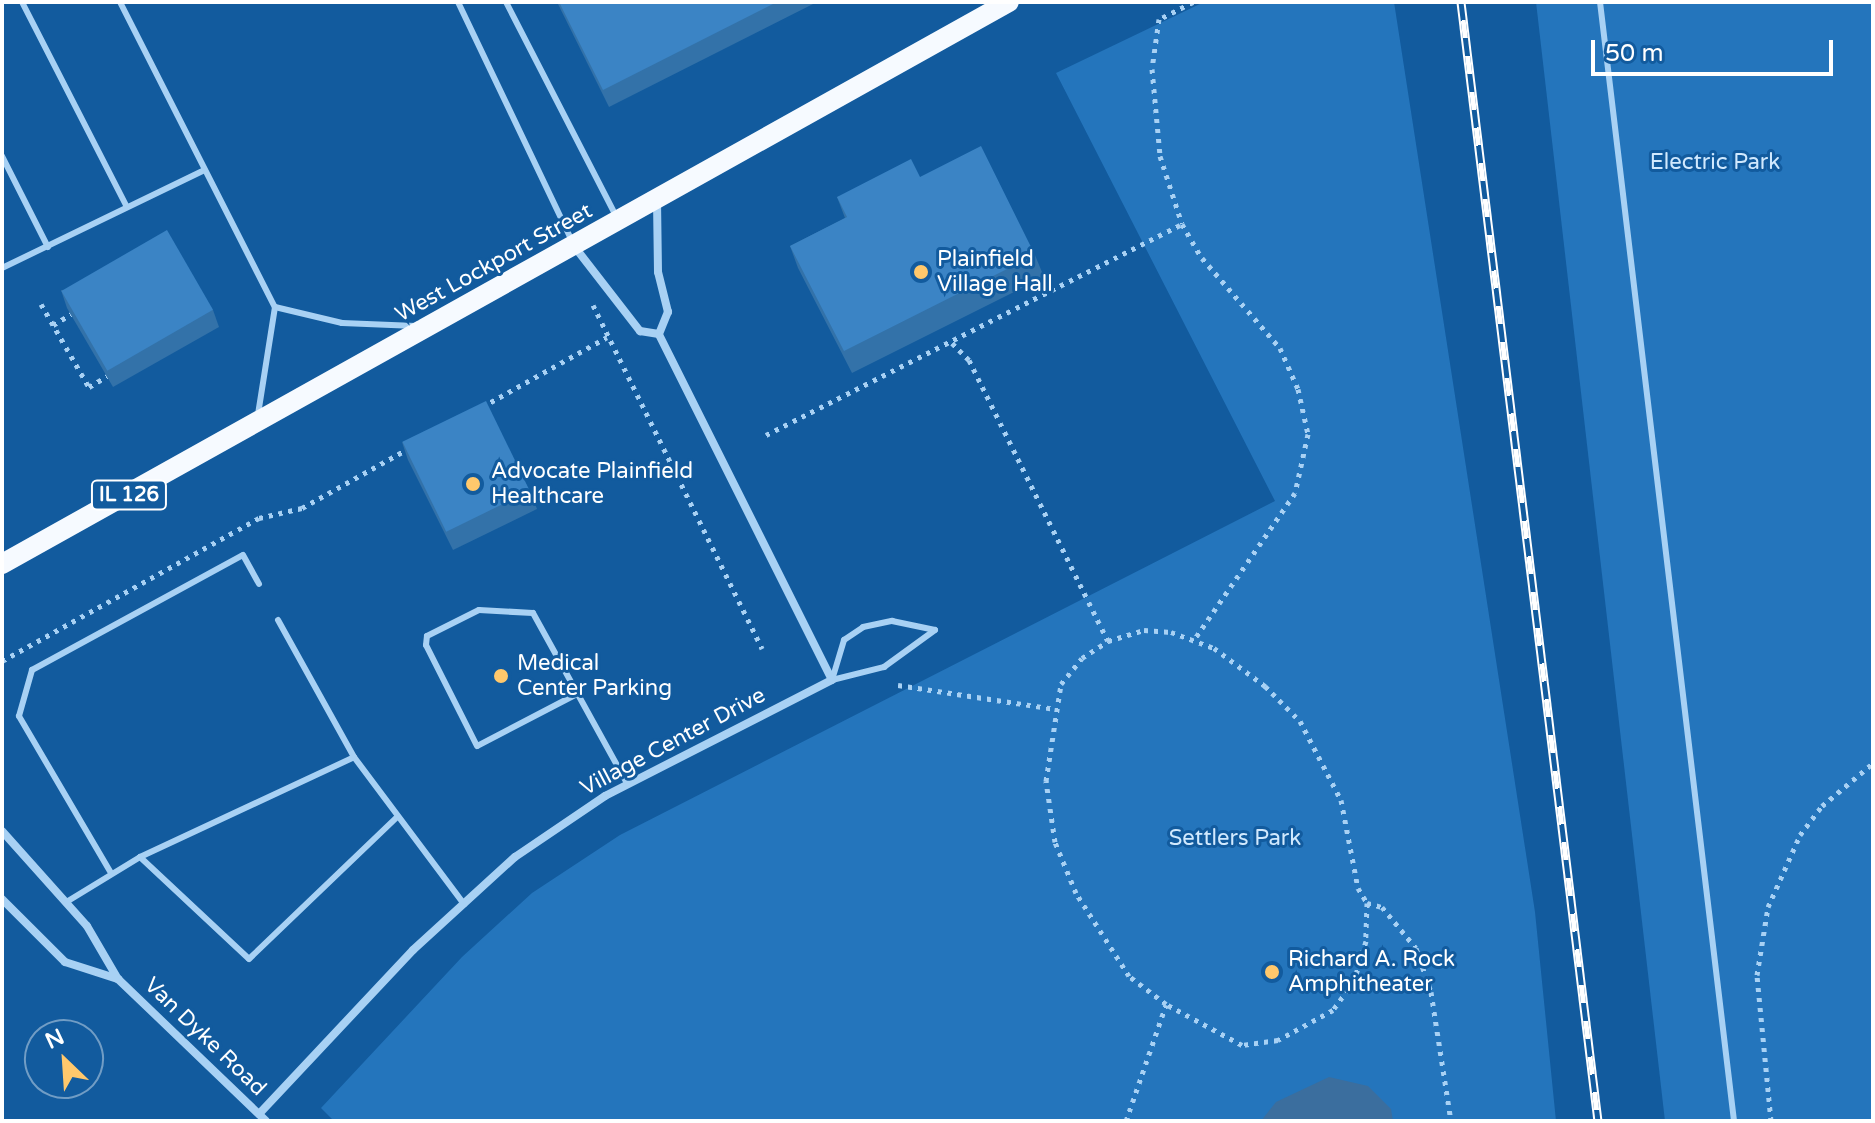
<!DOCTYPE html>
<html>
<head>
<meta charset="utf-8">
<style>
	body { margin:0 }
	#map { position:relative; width:1875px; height:1123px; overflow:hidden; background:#125b9e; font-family:"Varela Round",sans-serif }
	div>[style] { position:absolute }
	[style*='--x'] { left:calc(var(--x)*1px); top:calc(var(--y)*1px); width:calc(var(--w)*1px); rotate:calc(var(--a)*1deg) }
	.green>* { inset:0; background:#2475bc }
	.water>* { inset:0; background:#3b6e9e }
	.path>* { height:5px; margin-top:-2.5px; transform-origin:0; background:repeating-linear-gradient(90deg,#a8d1f4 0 4px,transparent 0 10px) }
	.service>* { height:6px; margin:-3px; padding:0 3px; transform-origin:3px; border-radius:3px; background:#a8d1f4 }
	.minor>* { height:8px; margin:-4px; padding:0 4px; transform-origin:4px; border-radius:4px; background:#a8d1f4 }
	.primary>* { height:20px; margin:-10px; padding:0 10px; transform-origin:10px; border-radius:10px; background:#f6faff }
	.rail>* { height:9px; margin-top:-4.5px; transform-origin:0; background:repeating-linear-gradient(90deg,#125b9e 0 18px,#fff 0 36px); box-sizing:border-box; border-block:2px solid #fff }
	.wall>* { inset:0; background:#3372a9 }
	.building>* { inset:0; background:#3b84c5; transform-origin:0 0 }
	.dots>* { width:22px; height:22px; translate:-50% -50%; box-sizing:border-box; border:4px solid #125b9e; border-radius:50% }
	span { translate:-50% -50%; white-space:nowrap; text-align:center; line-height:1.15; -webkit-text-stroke:6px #125b9e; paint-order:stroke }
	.shield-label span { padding:2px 6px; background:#125b9e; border:2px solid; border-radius:6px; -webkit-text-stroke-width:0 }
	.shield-label { font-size:20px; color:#fff; font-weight:700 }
	.park-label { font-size:22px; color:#d1e9fe }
	.poi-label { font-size:22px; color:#fff }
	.left { translate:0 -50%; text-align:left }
	.street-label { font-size:22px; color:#fff }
	.frame { position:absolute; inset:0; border:4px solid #fff; pointer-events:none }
	.north { position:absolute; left:24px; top:1019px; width:80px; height:80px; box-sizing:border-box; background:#125b9e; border:2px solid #719dc5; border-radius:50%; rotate:335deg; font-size:22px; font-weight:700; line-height:32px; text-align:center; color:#fff }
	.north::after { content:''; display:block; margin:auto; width:28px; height:36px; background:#ffc86c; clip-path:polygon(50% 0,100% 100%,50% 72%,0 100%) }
	.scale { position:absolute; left:1591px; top:40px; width:242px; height:36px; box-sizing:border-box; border:4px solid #fff; border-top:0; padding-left:10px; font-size:24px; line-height:28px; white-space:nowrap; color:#fff; -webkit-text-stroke:6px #125b9e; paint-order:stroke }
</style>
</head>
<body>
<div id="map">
	<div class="green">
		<i style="clip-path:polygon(1204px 2px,1394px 2px,1535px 912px,1556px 1121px,334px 1121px,321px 1108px,462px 957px,532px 893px,620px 835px,1275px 501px,1056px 73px)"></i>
		<i style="clip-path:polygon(1536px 2px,1873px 2px,1873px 1121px,1665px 1121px)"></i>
	</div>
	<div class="water">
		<i style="clip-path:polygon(1329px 1077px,1368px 1086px,1391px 1109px,1393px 1121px,1261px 1121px,1276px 1102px)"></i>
	</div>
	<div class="path">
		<i style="--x:1193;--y:2;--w:38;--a:153"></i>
		<i style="--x:1159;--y:19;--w:50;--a:98"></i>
		<i style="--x:1152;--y:69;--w:87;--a:84.7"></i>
		<i style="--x:1160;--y:156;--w:71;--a:72.1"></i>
		<i style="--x:1182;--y:224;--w:39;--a:60"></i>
		<i style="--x:1202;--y:258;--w:119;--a:49.1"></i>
		<i style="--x:1280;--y:348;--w:45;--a:66.3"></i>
		<i style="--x:1298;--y:389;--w:46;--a:77.5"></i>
		<i style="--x:1308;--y:434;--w:60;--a:102.4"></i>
		<i style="--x:1295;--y:493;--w:178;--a:124.5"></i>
		<i style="--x:41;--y:304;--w:96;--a:60"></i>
		<i style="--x:89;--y:387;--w:21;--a:-31"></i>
		<i style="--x:593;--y:305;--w:383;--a:63.8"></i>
		<i style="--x:53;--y:325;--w:21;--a:-31"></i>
		<i style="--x:952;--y:343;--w:24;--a:45"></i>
		<i style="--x:969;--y:360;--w:313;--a:63.7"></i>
		<i style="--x:482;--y:407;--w:143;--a:-29.2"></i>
		<i style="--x:766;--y:435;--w:466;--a:-26.9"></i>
		<i style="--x:1144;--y:630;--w:27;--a:4"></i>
		<i style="--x:1171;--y:632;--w:46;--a:20.4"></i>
		<i style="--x:1214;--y:648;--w:64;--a:36.7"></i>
		<i style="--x:1265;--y:686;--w:49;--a:45"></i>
		<i style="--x:1300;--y:721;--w:89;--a:62.6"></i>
		<i style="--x:1341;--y:800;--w:90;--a:79.1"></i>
		<i style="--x:1358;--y:888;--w:17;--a:59"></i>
		<i style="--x:1367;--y:903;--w:38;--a:92"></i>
		<i style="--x:1366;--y:941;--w:42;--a:106.7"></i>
		<i style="--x:1354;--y:981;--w:36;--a:126"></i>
		<i style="--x:1333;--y:1010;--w:63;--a:151.4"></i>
		<i style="--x:1278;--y:1040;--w:36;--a:172"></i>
		<i style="--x:1242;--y:1045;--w:86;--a:-151.7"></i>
		<i style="--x:1166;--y:1004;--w:46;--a:-142.9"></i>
		<i style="--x:1129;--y:976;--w:98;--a:-122.6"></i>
		<i style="--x:1076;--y:893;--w:55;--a:-112.4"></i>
		<i style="--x:1055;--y:842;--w:62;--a:-98.4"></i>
		<i style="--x:1046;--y:781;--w:98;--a:-81.2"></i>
		<i style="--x:1061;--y:684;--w:33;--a:-51"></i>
		<i style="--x:1082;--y:658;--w:31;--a:-33"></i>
		<i style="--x:1108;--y:641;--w:38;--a:-17"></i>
		<i style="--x:2;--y:661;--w:294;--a:-29.1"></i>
		<i style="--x:259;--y:518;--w:44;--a:-13.1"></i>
		<i style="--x:302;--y:508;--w:125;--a:-29.2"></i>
		<i style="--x:898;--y:685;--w:159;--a:8.7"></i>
		<i style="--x:1367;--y:903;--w:16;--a:15"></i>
		<i style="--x:1382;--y:907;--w:53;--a:50.3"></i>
		<i style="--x:1416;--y:948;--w:46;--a:71.2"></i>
		<i style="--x:1431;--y:992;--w:131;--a:81.2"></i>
		<i style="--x:1126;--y:1121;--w:123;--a:-71"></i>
		<i style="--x:1771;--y:1121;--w:147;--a:-95.5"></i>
		<i style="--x:1757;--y:975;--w:69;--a:-80.8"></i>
		<i style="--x:1768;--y:907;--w:79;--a:-66"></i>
		<i style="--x:1800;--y:835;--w:36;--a:-53"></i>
		<i style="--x:1822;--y:806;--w:67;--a:-40.1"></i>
	</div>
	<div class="service">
		<i style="--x:22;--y:2;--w:230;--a:62.9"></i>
		<i style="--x:120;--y:2;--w:342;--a:63.1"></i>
		<i style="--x:275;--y:307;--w:108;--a:99"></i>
		<i style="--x:458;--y:2;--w:265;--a:64.5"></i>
		<i style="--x:506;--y:2;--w:243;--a:62.8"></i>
		<i style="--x:1600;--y:2;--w:1127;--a:83.17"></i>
		<i style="--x:2;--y:156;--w:102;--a:63.2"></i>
		<i style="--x:2;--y:268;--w:225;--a:-25.8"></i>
		<i style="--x:275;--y:307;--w:69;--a:13.4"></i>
		<i style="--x:342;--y:323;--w:74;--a:2.3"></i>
		<i style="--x:278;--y:620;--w:157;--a:61"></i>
		<i style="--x:832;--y:680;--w:42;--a:-73.3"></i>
		<i style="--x:844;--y:640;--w:23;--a:-34"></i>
		<i style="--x:863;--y:627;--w:30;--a:-12"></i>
		<i style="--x:892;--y:621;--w:44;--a:11.8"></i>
		<i style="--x:832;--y:680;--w:54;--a:-14"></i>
		<i style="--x:884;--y:667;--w:63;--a:-36"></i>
		<i style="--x:575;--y:695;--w:110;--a:152.5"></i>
		<i style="--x:477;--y:746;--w:113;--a:-116.8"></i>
		<i style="--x:426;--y:645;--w:9;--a:-84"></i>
		<i style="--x:427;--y:636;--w:58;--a:-26.6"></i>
		<i style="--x:479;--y:610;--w:54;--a:3.2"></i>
		<i style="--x:533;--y:613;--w:194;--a:61.1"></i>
		<i style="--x:140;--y:857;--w:149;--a:43.1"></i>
		<i style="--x:249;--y:959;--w:205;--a:-43.8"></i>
		<i style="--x:111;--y:873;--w:182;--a:-120.4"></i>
		<i style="--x:19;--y:716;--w:48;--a:-74.2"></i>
		<i style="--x:32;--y:670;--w:240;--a:-28.6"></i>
		<i style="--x:243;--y:555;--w:33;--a:61"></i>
		<i style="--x:68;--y:901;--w:84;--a:-31.4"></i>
		<i style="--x:140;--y:857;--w:236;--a:-25"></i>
		<i style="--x:354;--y:757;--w:184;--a:53.2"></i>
	</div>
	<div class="minor">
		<i style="--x:574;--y:246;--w:108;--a:52.2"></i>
		<i style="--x:640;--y:331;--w:19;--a:9"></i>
		<i style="--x:2;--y:831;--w:127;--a:48.2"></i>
		<i style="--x:87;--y:926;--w:61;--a:59.7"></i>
		<i style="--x:118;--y:979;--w:205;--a:43.8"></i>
		<i style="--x:2;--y:899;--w:89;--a:45"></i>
		<i style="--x:65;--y:962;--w:56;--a:17.8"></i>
		<i style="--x:259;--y:1114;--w:225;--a:-46.8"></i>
		<i style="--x:413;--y:950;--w:138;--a:-42.4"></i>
		<i style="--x:515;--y:857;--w:109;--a:-34.1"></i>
		<i style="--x:605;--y:796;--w:255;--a:-27.1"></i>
		<i style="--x:832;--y:680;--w:387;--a:-116.6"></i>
		<i style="--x:659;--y:334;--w:24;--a:-68"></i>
		<i style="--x:668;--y:312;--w:41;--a:-104"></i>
		<i style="--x:658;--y:272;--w:70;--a:-90.8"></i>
	</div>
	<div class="primary">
		<i style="--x:2;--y:564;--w:1153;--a:-29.17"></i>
	</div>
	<div class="rail">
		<i style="--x:1461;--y:2;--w:1127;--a:83.02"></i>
	</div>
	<div class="wall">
		<i style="clip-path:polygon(557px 2px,817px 2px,609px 107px)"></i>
		<i style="clip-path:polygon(920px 177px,1035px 255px,1044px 277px,852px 373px,798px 268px,790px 246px,845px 218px,837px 197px)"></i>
		<i style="clip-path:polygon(61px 290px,213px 310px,219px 327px,113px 387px,67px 308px)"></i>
		<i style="clip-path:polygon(402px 442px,530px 491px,537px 509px,453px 550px,408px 460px)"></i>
	</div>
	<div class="building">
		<i style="clip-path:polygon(559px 2px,777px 2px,603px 90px)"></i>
		<i style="clip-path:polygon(981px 146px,1035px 255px,844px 351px,790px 246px,847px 217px,837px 197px,911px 159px,920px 177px)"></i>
		<i style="left:167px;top:230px;width:92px;height:122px;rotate:60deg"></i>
		<i style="left:486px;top:401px;width:100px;height:93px;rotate:64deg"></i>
	</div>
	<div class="dots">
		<i style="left:921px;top:272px;background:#ffc86c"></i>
		<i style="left:473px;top:484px;background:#ffc86c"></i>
		<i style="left:501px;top:676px;background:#ffc86c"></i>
		<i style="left:1272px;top:972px;background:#ffc86c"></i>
	</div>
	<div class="shield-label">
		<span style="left:129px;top:495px">IL 126</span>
	</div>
	<div class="park-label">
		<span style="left:1715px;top:163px">Electric Park</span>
		<span style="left:1235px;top:839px">Settlers Park</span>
	</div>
	<div class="poi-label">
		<span class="left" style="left:937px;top:272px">Plainfield<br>Village Hall</span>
		<span class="left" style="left:491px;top:484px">Advocate Plainfield<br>Healthcare</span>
		<span class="left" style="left:517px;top:676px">Medical<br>Center Parking</span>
		<span class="left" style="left:1288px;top:972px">Richard A. Rock<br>Amphitheater</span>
	</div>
	<div class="street-label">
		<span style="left:494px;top:263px;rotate:-29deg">West Lockport Street</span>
		<span style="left:673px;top:742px;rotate:-28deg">Village Center Drive</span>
		<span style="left:205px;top:1037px;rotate:44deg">Van Dyke Road</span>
	</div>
	<div class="frame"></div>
	<div class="north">N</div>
	<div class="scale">50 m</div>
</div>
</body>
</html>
